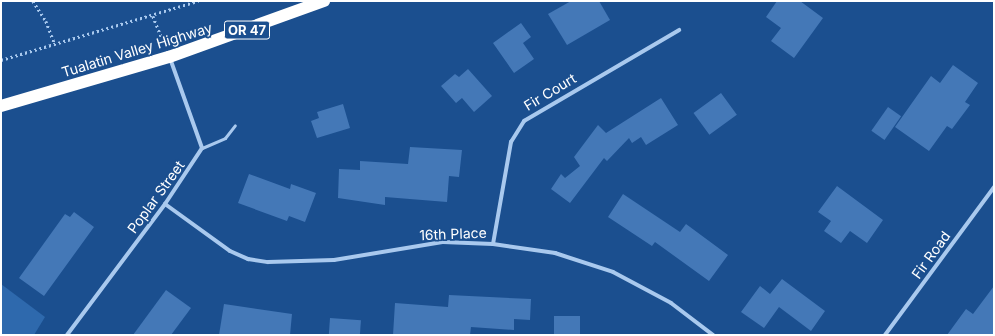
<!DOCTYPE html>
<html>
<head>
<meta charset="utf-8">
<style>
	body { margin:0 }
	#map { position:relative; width:995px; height:336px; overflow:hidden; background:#1b4f8f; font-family:Inter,sans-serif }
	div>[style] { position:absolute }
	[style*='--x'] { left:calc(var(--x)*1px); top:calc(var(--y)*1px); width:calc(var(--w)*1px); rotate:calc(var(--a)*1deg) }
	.green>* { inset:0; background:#2e69ad }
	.building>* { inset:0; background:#4478b7; transform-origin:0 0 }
	.path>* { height:2.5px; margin-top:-1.25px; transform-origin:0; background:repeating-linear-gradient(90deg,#a9c9ee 0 2px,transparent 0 5px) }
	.lane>* { height:3px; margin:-1.5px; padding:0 1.5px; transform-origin:1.5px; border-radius:1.5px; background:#a9c9ee }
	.street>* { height:4px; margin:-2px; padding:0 2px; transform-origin:2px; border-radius:2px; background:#a9c9ee }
	.highway>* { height:12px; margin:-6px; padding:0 6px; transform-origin:6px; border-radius:6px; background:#fff }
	span { translate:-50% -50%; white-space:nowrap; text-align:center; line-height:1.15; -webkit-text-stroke:3.5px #1b4f8f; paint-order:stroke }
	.shield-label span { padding:1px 3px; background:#1b4f8f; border:1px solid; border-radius:3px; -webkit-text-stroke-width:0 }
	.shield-label { font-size:13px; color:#fff; font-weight:700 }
	.street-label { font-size:14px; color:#fff }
	.frame { position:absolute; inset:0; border:2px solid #fff; pointer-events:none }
</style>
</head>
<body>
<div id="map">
	<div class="green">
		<i style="clip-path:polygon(1px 284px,45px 317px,34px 335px,1px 335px)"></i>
	</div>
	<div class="building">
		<i style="clip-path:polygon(571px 1px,599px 1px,610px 20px,567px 45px,548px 14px)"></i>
		<i style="clip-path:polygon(777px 1px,800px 1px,823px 18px,794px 58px,771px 41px,781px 28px,766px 17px)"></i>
		<i style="clip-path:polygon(521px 23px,531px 37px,523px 43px,534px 59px,514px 73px,493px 43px)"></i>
		<i style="clip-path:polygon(953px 65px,978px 83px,965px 102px,970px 105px,952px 129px,947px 126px,929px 151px,895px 127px,931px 76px,940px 83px)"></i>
		<i style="clip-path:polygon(468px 69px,492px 96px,474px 112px,462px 98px,456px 103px,441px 86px,455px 74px,459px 77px)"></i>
		<i style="left:721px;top:93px;width:27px;height:34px;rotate:54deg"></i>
		<i style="clip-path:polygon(661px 98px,678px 125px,646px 145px,641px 137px,632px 143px,629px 138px,607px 161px,604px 158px,570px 203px,551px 189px,561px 174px,565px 178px,580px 166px,574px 157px,598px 125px,606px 133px)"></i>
		<i style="clip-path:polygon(343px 104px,350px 128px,317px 138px,311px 121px,319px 118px,317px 112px)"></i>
		<i style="left:888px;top:107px;width:16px;height:29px;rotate:35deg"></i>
		<i style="clip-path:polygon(410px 147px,462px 150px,459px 177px,449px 176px,447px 202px,385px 197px,385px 205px,338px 198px,339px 169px,360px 170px,360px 161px,408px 164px)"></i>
		<i style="clip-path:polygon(249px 174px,290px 189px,291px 184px,316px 193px,305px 222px,289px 216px,287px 221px,238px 203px)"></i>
		<i style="clip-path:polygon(837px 186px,883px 220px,867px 243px,850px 231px,841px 243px,824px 231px,831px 221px,818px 212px)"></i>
		<i style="clip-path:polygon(623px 194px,680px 232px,686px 224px,728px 255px,709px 281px,655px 242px,652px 246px,608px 217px)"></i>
		<i style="clip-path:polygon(74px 212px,94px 227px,44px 296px,19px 278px,65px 214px,70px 217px)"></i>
		<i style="clip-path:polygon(782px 279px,825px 311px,811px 331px,779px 307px,764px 328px,741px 312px,760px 286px,770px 294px)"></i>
		<i style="clip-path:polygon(994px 286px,994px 335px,947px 335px,966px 309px,973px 314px)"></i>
		<i style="clip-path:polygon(166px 290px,191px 308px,171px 335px,133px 335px)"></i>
		<i style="clip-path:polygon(449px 295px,531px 299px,530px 320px,514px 319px,514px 330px,471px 327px,470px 335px,393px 335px,395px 303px,448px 307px)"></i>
		<i style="clip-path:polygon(224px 304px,292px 314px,290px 335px,219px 335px)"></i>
		<i style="left:554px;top:316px;width:26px;height:19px"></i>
		<i style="left:330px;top:318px;width:31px;height:17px;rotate:4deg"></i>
	</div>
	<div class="path">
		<i style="--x:33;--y:1;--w:24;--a:57"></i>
		<i style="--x:46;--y:21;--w:25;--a:69"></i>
		<i style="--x:153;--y:16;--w:29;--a:68"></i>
		<i style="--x:1;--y:60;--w:206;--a:-16.7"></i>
	</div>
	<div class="lane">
		<i style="--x:202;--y:148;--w:25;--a:-23"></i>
		<i style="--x:225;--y:138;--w:16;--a:-52"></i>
	</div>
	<div class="street">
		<i style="--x:165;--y:204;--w:80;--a:35.9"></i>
		<i style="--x:230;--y:251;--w:20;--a:24"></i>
		<i style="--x:248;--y:259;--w:20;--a:9"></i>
		<i style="--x:268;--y:262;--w:66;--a:-1.7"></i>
		<i style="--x:334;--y:260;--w:110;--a:-9.4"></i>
		<i style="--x:443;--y:242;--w:50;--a:2.3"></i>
		<i style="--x:493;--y:244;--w:63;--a:8.3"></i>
		<i style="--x:555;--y:253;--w:61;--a:18.1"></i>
		<i style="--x:613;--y:272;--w:66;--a:28.1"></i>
		<i style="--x:671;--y:303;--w:53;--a:37.3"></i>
		<i style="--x:493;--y:244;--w:104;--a:-80"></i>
		<i style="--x:511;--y:142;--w:25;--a:-58"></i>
		<i style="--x:524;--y:121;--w:180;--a:-30.4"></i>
		<i style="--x:67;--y:335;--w:164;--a:-53.2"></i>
		<i style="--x:165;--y:204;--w:67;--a:-56.5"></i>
		<i style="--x:202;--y:148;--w:96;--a:-109.6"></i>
		<i style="--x:885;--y:335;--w:184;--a:-53.6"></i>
	</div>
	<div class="highway">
		<i style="--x:1;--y:106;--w:175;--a:-16.3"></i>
		<i style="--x:169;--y:57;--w:165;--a:-19.9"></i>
	</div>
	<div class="shield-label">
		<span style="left:247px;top:30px">OR 47</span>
	</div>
	<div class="street-label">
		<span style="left:137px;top:50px;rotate:-17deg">Tualatin Valley Highway</span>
		<span style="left:550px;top:92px;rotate:-31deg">Fir Court</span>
		<span style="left:156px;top:197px;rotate:-54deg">Poplar Street</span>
		<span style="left:453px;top:234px;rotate:-2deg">16th Place</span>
		<span style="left:931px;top:255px;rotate:-54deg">Fir Road</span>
	</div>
	<div class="frame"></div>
</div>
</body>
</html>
